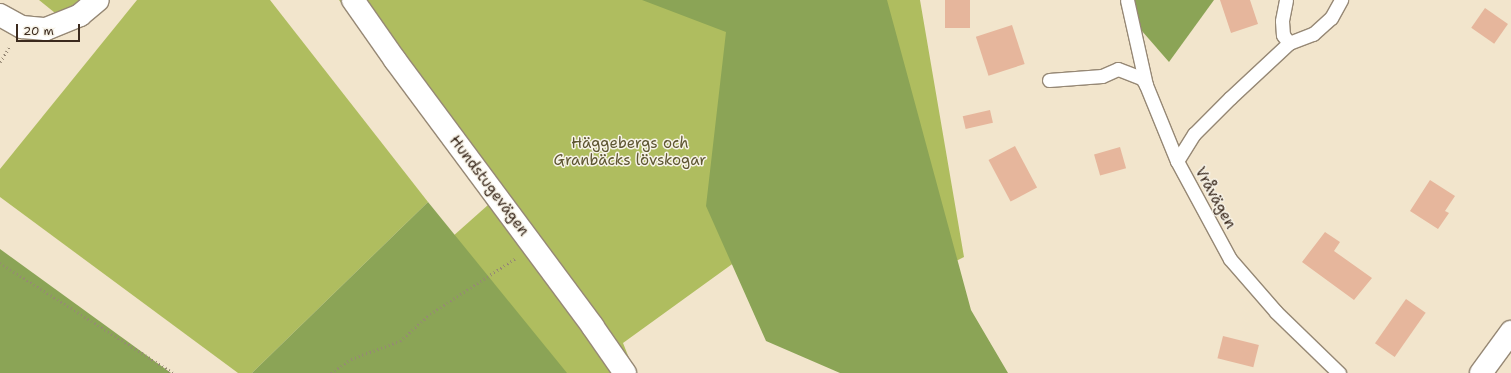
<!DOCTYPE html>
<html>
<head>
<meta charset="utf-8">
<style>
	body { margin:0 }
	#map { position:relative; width:1511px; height:373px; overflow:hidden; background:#f2e5cc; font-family:"Shantell Sans",sans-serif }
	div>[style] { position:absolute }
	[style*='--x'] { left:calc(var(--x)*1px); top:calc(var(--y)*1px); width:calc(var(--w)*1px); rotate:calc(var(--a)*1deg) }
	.green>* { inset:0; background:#afbd5f }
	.forest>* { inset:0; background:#8ba456 }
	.building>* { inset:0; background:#e6b69c; transform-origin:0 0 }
	.path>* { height:2.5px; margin-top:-1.25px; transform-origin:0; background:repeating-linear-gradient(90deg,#968875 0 1px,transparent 0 4px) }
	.roads { filter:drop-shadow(1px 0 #968875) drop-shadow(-1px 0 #968875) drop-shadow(0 1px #968875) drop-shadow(0 -1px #968875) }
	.lane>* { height:13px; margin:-6.5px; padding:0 6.5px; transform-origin:6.5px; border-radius:6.5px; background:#fff }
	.street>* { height:22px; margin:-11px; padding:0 11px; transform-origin:11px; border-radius:11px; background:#fff }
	span { translate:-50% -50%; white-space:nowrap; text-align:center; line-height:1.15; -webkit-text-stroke:3px #f7f3e8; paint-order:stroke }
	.park-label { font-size:15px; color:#5e5632 }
	.street-label { font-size:15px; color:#3b2a1e }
	.scale { position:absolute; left:16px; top:24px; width:64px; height:18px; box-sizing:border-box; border:2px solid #3b2a1e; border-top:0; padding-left:5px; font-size:12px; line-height:14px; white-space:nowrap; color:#3b2a1e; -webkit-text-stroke:3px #f7f3e8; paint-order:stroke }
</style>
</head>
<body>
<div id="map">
	<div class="green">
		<i style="clip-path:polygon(39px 0,82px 0,65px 21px)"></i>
		<i style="clip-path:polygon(137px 0,270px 0,428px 202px,252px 373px,238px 373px,0 197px,0 169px)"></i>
		<i style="clip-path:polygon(339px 0,920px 0,964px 257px,820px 329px,753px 249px,623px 343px,635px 373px,299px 373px,488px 205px)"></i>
	</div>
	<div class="forest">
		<i style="clip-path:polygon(642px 0,887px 0,971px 310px,1008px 373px,840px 373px,766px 341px,706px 206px,726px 32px)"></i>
		<i style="clip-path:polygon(1120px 0,1214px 0,1169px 62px,1121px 7px)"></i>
		<i style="clip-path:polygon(428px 202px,567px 373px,252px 373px)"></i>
		<i style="clip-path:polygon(0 249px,171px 373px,0 373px)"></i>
	</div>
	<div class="building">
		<i style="left:945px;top:0;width:25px;height:28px"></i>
		<i style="clip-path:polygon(1220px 0,1250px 0,1258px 24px,1231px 33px)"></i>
		<i style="left:1485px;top:8px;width:28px;height:24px;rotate:35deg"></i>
		<i style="left:1012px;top:25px;width:41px;height:38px;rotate:72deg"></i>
		<i style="left:990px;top:110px;width:13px;height:28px;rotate:77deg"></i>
		<i style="left:1015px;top:146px;width:47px;height:30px;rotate:62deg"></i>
		<i style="left:1120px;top:147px;width:22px;height:27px;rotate:74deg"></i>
		<i style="clip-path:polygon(1430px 180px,1455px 196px,1445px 211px,1449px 213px,1438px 229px,1410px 211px)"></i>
		<i style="clip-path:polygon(1325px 232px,1340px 242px,1334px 251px,1372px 278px,1354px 300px,1302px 262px)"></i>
		<i style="left:1406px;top:299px;width:24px;height:54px;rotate:35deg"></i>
		<i style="left:1223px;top:336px;width:37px;height:23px;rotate:14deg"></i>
	</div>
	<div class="path">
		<i style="--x:0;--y:62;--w:19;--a:-58"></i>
		<i style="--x:0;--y:263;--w:205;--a:32.4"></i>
		<i style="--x:331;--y:373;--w:24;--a:-35"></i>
		<i style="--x:351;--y:359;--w:52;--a:-20.2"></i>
		<i style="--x:400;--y:341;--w:40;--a:-42"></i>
		<i style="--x:430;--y:314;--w:103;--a:-33.1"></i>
	</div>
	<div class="roads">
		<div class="lane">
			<i style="--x:1127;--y:0;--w:87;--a:77.4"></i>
			<i style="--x:1146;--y:85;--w:82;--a:67.8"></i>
			<i style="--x:1177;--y:161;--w:111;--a:61.6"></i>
			<i style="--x:1230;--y:259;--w:70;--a:49"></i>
			<i style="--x:1276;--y:312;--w:88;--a:44.1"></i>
			<i style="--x:1286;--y:0;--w:21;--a:101"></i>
			<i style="--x:1282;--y:21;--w:14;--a:86"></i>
			<i style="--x:1283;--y:35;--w:10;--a:53"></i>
			<i style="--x:1049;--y:80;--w:53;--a:-4.3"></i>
			<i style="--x:1102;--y:76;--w:17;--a:-24"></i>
			<i style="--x:1118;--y:69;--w:26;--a:21"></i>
			<i style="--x:1142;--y:78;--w:8;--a:60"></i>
			<i style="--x:1177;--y:161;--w:32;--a:-58"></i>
			<i style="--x:1194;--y:134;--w:51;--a:-45"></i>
			<i style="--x:1230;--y:98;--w:81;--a:-43"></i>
			<i style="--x:1289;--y:43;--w:26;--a:-21"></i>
			<i style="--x:1313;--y:34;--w:24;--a:-42"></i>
			<i style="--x:1331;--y:18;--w:21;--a:-61"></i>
		</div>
		<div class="street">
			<i style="--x:353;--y:0;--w:73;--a:55"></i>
			<i style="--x:395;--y:60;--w:332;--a:53.4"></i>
			<i style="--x:593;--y:327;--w:56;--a:55.2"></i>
			<i style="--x:0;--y:15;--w:25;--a:29"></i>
			<i style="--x:22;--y:27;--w:24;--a:5"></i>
			<i style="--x:46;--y:29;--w:37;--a:-22"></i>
			<i style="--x:80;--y:15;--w:23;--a:-40"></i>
			<i style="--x:1481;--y:373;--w:51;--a:-53.8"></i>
		</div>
	</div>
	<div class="park-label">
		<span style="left:630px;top:152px">Häggebergs och<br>Granbäcks lövskogar</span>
	</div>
	<div class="street-label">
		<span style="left:489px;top:186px;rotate:53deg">Hundstugevägen</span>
		<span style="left:1215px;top:198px;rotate:61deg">Vråvägen</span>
	</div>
	<div class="scale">20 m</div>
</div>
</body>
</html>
